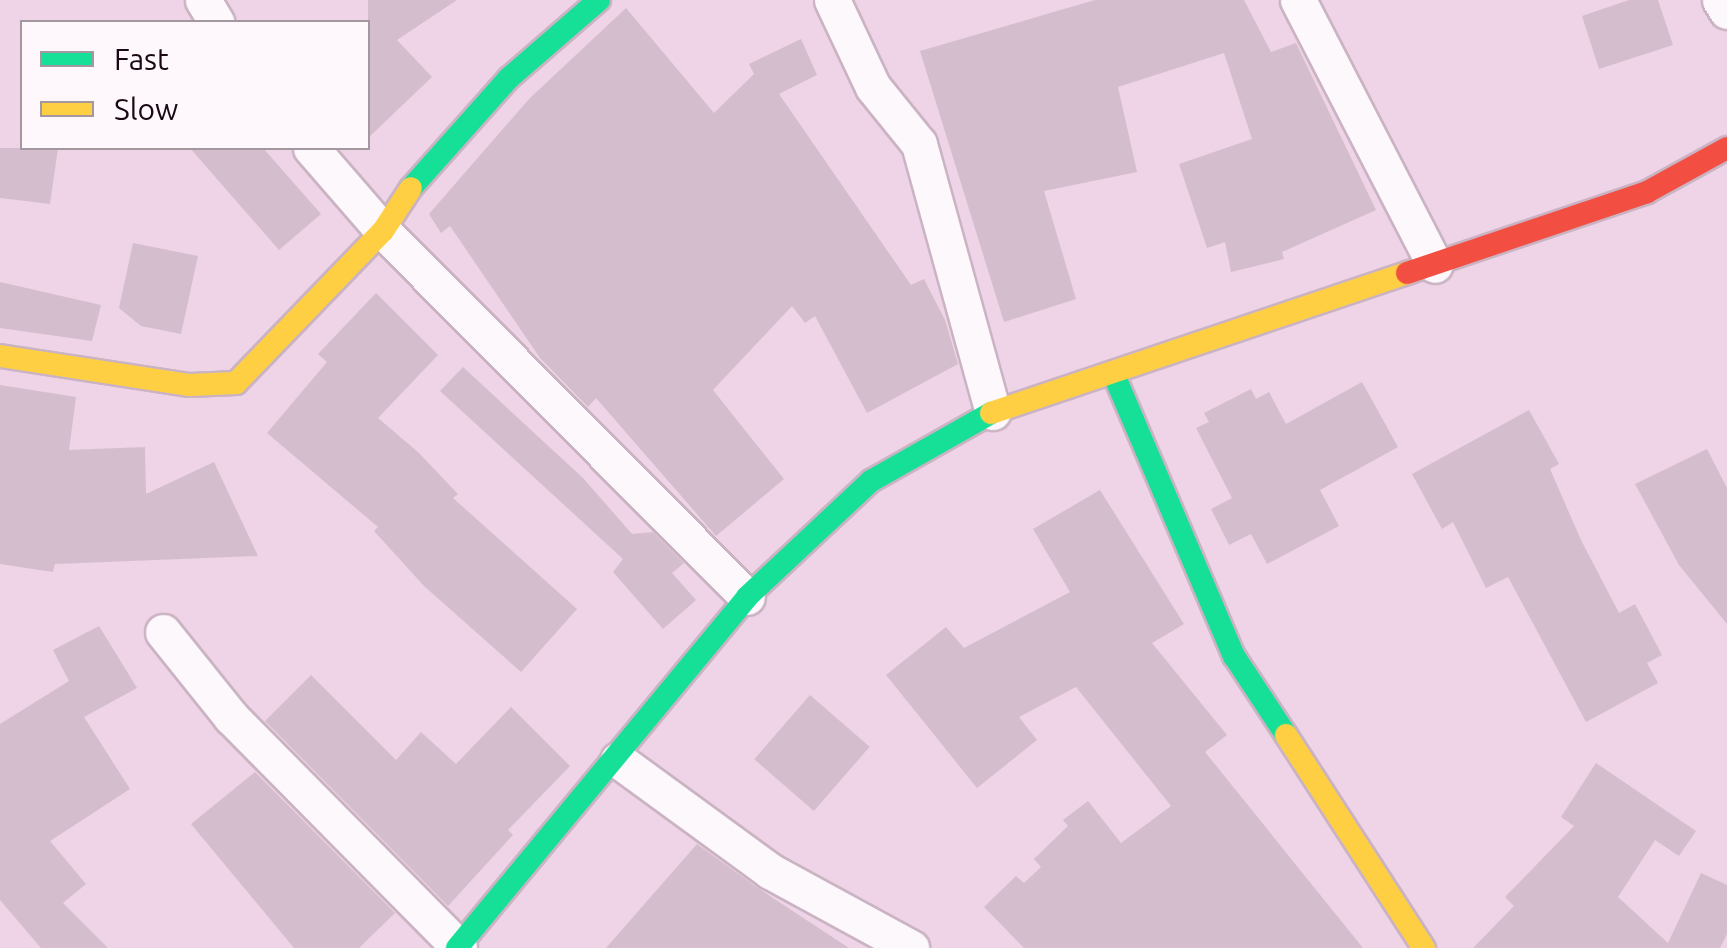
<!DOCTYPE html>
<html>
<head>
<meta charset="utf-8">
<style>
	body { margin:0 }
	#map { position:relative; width:1727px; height:948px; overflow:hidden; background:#efd3e6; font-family:Ubuntu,sans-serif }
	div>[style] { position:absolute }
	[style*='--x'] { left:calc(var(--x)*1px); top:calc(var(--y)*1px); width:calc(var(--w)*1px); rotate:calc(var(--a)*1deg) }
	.building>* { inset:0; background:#d4becd; transform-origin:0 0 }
	.roads { filter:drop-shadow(2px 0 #cab3c3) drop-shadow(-2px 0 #cab3c3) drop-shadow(0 2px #cab3c3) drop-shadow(0 -2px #cab3c3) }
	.street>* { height:35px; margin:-17.5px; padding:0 17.5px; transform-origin:17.5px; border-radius:17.5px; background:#fdf8fb }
	.fast>* { height:22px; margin:-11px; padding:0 11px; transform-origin:11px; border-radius:11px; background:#16e098 }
	.slow>* { height:22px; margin:-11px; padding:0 11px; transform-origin:11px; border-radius:11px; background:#ffcf43 }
	.jam>* { height:22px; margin:-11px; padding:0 11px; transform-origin:11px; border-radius:11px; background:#f24e42 }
	span { translate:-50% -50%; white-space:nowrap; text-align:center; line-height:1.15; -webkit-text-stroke:9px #fef8fc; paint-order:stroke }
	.legend { position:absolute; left:20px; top:20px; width:350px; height:130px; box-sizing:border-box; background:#fef8fc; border:2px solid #a398a0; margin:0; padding:12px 18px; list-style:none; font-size:30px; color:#1a0815 }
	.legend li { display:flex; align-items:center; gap:20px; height:50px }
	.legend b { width:50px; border:2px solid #a398a0 }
</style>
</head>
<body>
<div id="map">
	<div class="building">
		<i style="clip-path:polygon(368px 0,457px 0,397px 40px,432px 77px,368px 138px)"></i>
		<i style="clip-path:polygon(1095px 0,1244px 0,1271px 52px,1296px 43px,1376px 210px,1282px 252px,1284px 259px,1231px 272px,1225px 242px,1207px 248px,1179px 164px,1252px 139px,1224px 53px,1118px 87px,1137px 172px,1044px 191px,1076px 299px,1004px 322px,920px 51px)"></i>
		<i style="clip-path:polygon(1629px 0,1658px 0,1673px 45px,1599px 69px,1582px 16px)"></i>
		<i style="clip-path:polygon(626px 8px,714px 113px,754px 74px,749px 64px,801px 39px,817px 75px,779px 94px,911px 285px,924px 279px,945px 320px,958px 364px,867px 413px,815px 316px,805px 323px,792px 306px,713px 390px,784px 479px,716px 536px,596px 398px,588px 407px,540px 358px,450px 226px,441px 233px,429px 214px,529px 99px)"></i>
		<i style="clip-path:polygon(0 148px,58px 148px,50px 204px,0 198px)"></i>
		<i style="clip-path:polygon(190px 148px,263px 148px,321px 214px,279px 250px)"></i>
		<i style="clip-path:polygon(133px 243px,198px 256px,181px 334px,141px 326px,119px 308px)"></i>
		<i style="clip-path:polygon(0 282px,101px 305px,92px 341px,0 328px)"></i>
		<i style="clip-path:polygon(376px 293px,438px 355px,378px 418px,418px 452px,458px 494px,453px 498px,577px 609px,521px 672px,424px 586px,374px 531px,378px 527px,267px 433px,327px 362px,318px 354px)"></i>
		<i style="clip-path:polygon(463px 367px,583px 478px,632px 534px,653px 532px,684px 563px,672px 573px,696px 600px,663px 629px,613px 572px,623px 559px,440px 391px)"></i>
		<i style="clip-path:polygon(1362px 382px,1398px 447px,1320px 490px,1339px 526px,1267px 564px,1251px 534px,1229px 545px,1211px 509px,1232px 498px,1196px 428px,1209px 422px,1204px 413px,1251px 389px,1256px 399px,1269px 392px,1286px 424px)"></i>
		<i style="clip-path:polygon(0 385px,76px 397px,69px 450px,145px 447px,146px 494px,214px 462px,258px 556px,55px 564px,53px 572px,0 564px)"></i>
		<i style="clip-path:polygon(1529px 410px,1559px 464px,1550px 469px,1581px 540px,1619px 613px,1635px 604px,1662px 655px,1647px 663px,1658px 683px,1586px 722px,1508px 577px,1486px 588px,1453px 522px,1442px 529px,1412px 474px)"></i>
		<i style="clip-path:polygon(1707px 449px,1727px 488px,1727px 624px,1679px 565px,1635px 484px)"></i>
		<i style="clip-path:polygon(1100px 490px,1184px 624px,1152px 643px,1227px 735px,1205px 752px,1363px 948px,1024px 948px,984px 907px,1016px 876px,1024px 883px,1041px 867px,1034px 859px,1068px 826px,1063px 820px,1088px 801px,1121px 843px,1171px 806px,1076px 687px,1019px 717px,1037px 740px,977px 788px,886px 675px,946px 627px,964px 648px,1070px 592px,1033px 529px)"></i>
		<i style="clip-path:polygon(99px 626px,137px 688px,84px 717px,130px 789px,50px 841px,86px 884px,63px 903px,108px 948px,41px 948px,0 900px,0 724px,69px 681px,53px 650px)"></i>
		<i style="clip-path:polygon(311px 675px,396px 760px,421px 732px,456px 764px,511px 707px,570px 766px,508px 830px,513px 835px,448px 906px,265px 721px)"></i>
		<i style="left:810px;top:695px;width:79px;height:85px;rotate:41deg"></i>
		<i style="clip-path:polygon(1596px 763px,1696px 831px,1679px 856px,1655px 840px,1618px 897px,1668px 943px,1701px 873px,1727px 885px,1727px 934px,1720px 948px,1473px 948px,1514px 906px,1505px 897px,1574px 826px,1561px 817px)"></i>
		<i style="clip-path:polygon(255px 772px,395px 913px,359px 948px,294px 948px,191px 824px)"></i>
		<i style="clip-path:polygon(697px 844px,758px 888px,849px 948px,606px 948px)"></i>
	</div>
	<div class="roads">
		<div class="street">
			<i style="--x:203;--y:0;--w:26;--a:59"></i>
			<i style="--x:832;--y:0;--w:96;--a:64.8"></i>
			<i style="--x:873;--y:87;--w:73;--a:51.1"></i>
			<i style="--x:919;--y:144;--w:278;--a:74.6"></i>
			<i style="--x:1298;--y:0;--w:298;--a:62.7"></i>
			<i style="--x:1720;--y:0;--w:13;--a:58"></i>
			<i style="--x:311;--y:148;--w:110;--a:49.1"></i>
			<i style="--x:383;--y:231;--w:516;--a:45.16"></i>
			<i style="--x:163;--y:632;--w:109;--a:51.3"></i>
			<i style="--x:231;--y:717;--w:324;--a:45.3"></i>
			<i style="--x:618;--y:760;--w:188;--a:36.1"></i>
			<i style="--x:770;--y:871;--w:161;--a:28.6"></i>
		</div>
		<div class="fast">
			<i style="--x:411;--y:188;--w:147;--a:-48.3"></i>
			<i style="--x:509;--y:78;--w:119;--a:-40.9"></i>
			<i style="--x:1114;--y:375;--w:306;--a:66.9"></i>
			<i style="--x:1234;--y:656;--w:95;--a:56.6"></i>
			<i style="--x:457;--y:948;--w:455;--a:-50.4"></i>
			<i style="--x:747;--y:597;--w:170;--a:-43.1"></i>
			<i style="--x:871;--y:481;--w:138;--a:-29.5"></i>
		</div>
		<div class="slow">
			<i style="--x:0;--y:356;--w:192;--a:8.7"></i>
			<i style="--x:190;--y:385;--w:46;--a:-2.5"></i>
			<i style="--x:236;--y:383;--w:211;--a:-46"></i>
			<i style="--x:383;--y:231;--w:51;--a:-56.9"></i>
			<i style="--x:991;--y:413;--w:439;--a:-18.6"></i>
			<i style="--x:1286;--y:735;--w:254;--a:57.1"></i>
		</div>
		<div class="jam">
			<i style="--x:1407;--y:273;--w:253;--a:-18.6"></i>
			<i style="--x:1647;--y:192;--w:91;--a:-28.8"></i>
		</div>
	</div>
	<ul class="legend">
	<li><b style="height:12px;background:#16e098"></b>Fast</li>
	<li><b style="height:12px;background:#ffcf43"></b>Slow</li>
	</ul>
</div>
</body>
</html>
